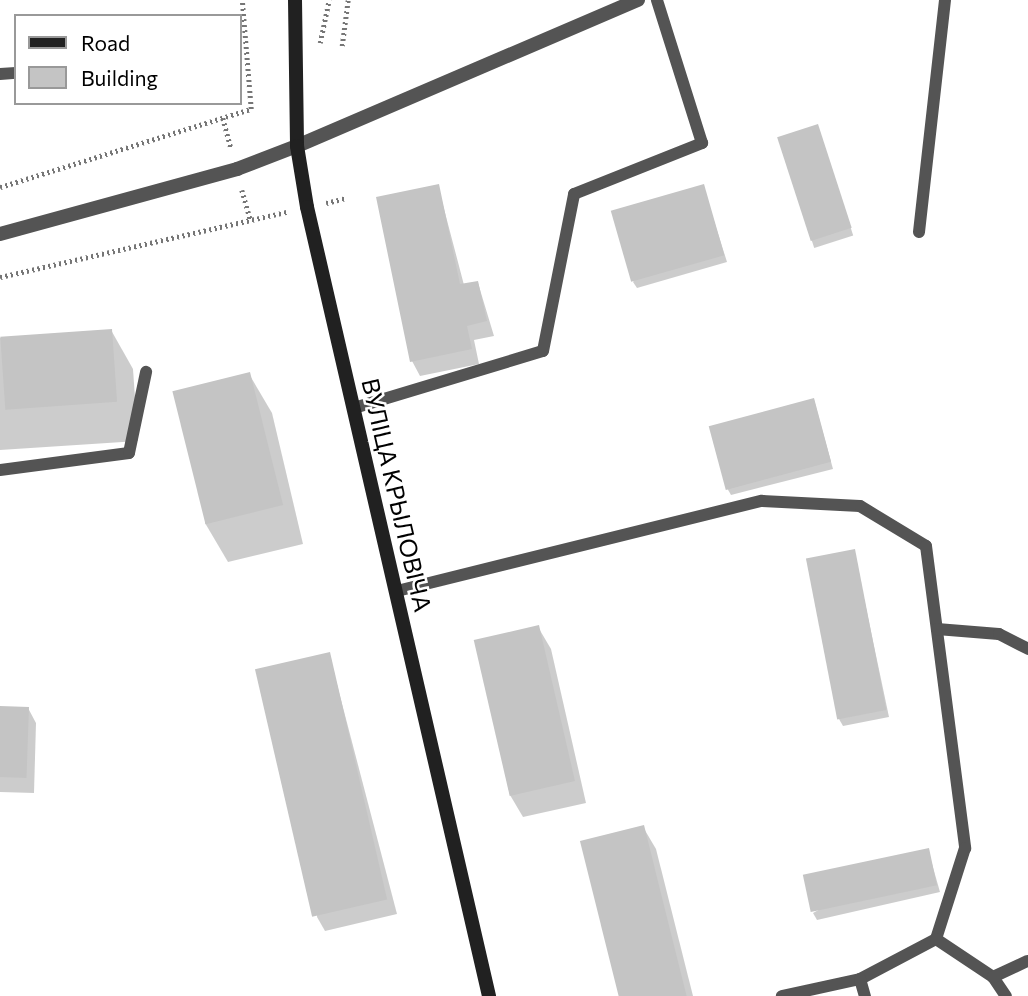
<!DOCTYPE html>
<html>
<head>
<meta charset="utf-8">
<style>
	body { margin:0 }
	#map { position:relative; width:1028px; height:996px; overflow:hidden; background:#fff; font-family:Commissioner,sans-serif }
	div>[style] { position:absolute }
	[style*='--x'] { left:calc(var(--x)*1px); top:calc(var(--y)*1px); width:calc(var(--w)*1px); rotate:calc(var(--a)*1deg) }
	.shadow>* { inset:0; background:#0003; transform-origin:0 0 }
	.building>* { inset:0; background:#c4c4c4; transform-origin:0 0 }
	.path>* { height:4.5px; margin-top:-2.25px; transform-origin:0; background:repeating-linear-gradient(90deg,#767676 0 2px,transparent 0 5.5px) }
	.service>* { height:12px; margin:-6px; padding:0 6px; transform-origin:6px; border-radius:6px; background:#545454 }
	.minor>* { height:14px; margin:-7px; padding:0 7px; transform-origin:7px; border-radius:7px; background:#545454 }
	.tertiary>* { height:14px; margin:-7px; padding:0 7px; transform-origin:7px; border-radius:7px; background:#545454 }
	.secondary>* { height:14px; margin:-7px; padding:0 7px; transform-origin:7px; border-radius:7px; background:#212121 }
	span { translate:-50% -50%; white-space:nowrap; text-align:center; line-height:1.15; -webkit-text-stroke:5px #fff; paint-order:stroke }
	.street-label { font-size:24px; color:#000 }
	.legend { position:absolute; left:14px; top:14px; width:228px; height:91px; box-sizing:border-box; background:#fff; border:2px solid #999; margin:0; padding:9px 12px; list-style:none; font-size:21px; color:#000 }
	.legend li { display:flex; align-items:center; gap:14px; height:35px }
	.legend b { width:35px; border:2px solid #999 }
</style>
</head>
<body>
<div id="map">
	<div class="shadow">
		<i style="left:818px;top:127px;width:114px;height:41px;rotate:72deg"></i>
		<i style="clip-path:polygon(438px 186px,464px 285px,478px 283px,494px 336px,474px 340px,479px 364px,420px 376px,412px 361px)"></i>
		<i style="clip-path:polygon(703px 186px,727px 262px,637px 288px,633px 282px)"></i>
		<i style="clip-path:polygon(111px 330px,133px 369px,138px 441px,0 450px,0 338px)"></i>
		<i style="clip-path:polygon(249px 374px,272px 413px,303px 544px,228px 562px,205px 523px)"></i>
		<i style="clip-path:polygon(814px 400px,833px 469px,731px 495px,727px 488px)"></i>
		<i style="clip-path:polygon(854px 551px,889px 717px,843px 726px,839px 719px)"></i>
		<i style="clip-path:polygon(538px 627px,551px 649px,586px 803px,523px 817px,510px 795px,476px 641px)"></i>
		<i style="clip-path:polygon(329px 654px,397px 914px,325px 931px,317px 917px)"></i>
		<i style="clip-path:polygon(0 707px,28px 708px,36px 723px,34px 793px,0 792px)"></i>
		<i style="clip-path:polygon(643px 827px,656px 849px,693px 996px,621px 996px)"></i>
		<i style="clip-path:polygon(928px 850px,940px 892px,817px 920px,813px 913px)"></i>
	</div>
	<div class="building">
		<i style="left:818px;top:124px;width:109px;height:43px;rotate:72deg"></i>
		<i style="clip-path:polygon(439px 184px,460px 284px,478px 281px,487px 321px,467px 326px,472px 349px,410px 362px,376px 197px)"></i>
		<i style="left:704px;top:184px;width:74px;height:97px;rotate:74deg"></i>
		<i style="left:112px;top:329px;width:73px;height:112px;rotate:86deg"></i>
		<i style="left:250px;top:372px;width:137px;height:80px;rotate:76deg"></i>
		<i style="left:814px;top:398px;width:66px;height:109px;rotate:75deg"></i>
		<i style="left:855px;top:549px;width:164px;height:50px;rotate:79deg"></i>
		<i style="left:539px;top:625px;width:160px;height:67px;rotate:77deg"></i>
		<i style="left:330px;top:652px;width:254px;height:77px;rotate:77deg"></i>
		<i style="left:0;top:706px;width:29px;height:71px;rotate:2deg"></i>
		<i style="left:644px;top:825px;width:177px;height:66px;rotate:76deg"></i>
		<i style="left:929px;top:848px;width:38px;height:129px;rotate:78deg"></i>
	</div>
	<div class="path">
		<i style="--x:320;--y:43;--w:44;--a:-78.2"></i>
		<i style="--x:342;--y:46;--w:46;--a:-82.6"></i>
		<i style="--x:223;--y:118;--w:30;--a:75"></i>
		<i style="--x:0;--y:187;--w:263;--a:-17.3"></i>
		<i style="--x:251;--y:109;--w:109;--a:-94.7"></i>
		<i style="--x:242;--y:190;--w:32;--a:74"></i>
		<i style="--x:326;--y:203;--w:21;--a:-14"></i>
		<i style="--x:0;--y:277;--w:294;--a:-12.8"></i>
	</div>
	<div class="service">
		<i style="--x:0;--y:74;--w:16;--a:-4"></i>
		<i style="--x:919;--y:232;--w:233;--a:-83.6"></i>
		<i style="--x:354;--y:408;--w:197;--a:-16.8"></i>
		<i style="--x:543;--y:351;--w:160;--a:-78.8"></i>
		<i style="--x:574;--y:194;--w:138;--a:-21.7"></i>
		<i style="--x:702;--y:143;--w:150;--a:-107.5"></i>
		<i style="--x:0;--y:470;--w:130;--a:-7.5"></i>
		<i style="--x:129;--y:453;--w:83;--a:-78.1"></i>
		<i style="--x:397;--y:591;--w:376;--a:-13.9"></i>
		<i style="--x:762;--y:501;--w:98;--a:2.9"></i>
		<i style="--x:860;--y:506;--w:77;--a:31.2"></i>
		<i style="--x:926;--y:546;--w:305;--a:82.6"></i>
		<i style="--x:965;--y:848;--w:96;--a:107.7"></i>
		<i style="--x:936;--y:939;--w:86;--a:152.2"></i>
		<i style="--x:860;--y:979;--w:80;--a:167.7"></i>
		<i style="--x:937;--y:629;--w:62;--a:4.6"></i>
		<i style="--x:999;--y:634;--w:33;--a:27"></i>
		<i style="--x:936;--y:939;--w:69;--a:33.7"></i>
		<i style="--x:993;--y:977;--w:23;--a:56"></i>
		<i style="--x:993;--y:977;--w:38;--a:-25"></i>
		<i style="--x:860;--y:979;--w:18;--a:74"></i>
	</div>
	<div class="minor">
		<i style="--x:297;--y:146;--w:371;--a:-23.2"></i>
	</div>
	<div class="tertiary">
		<i style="--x:0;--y:234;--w:246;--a:-15.3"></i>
		<i style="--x:237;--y:169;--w:64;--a:-21"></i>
	</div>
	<div class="secondary">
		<i style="--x:295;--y:0;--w:146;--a:89.2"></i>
		<i style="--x:297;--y:146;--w:62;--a:80.7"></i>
		<i style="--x:307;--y:207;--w:810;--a:77.01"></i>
	</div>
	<div class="street-label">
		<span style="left:397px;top:495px;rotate:77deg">ВУЛІЦА КРЫЛОВІЧА</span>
	</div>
	<ul class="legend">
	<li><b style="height:9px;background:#212121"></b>Road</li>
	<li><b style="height:19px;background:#c4c4c4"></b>Building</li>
	</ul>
</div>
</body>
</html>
